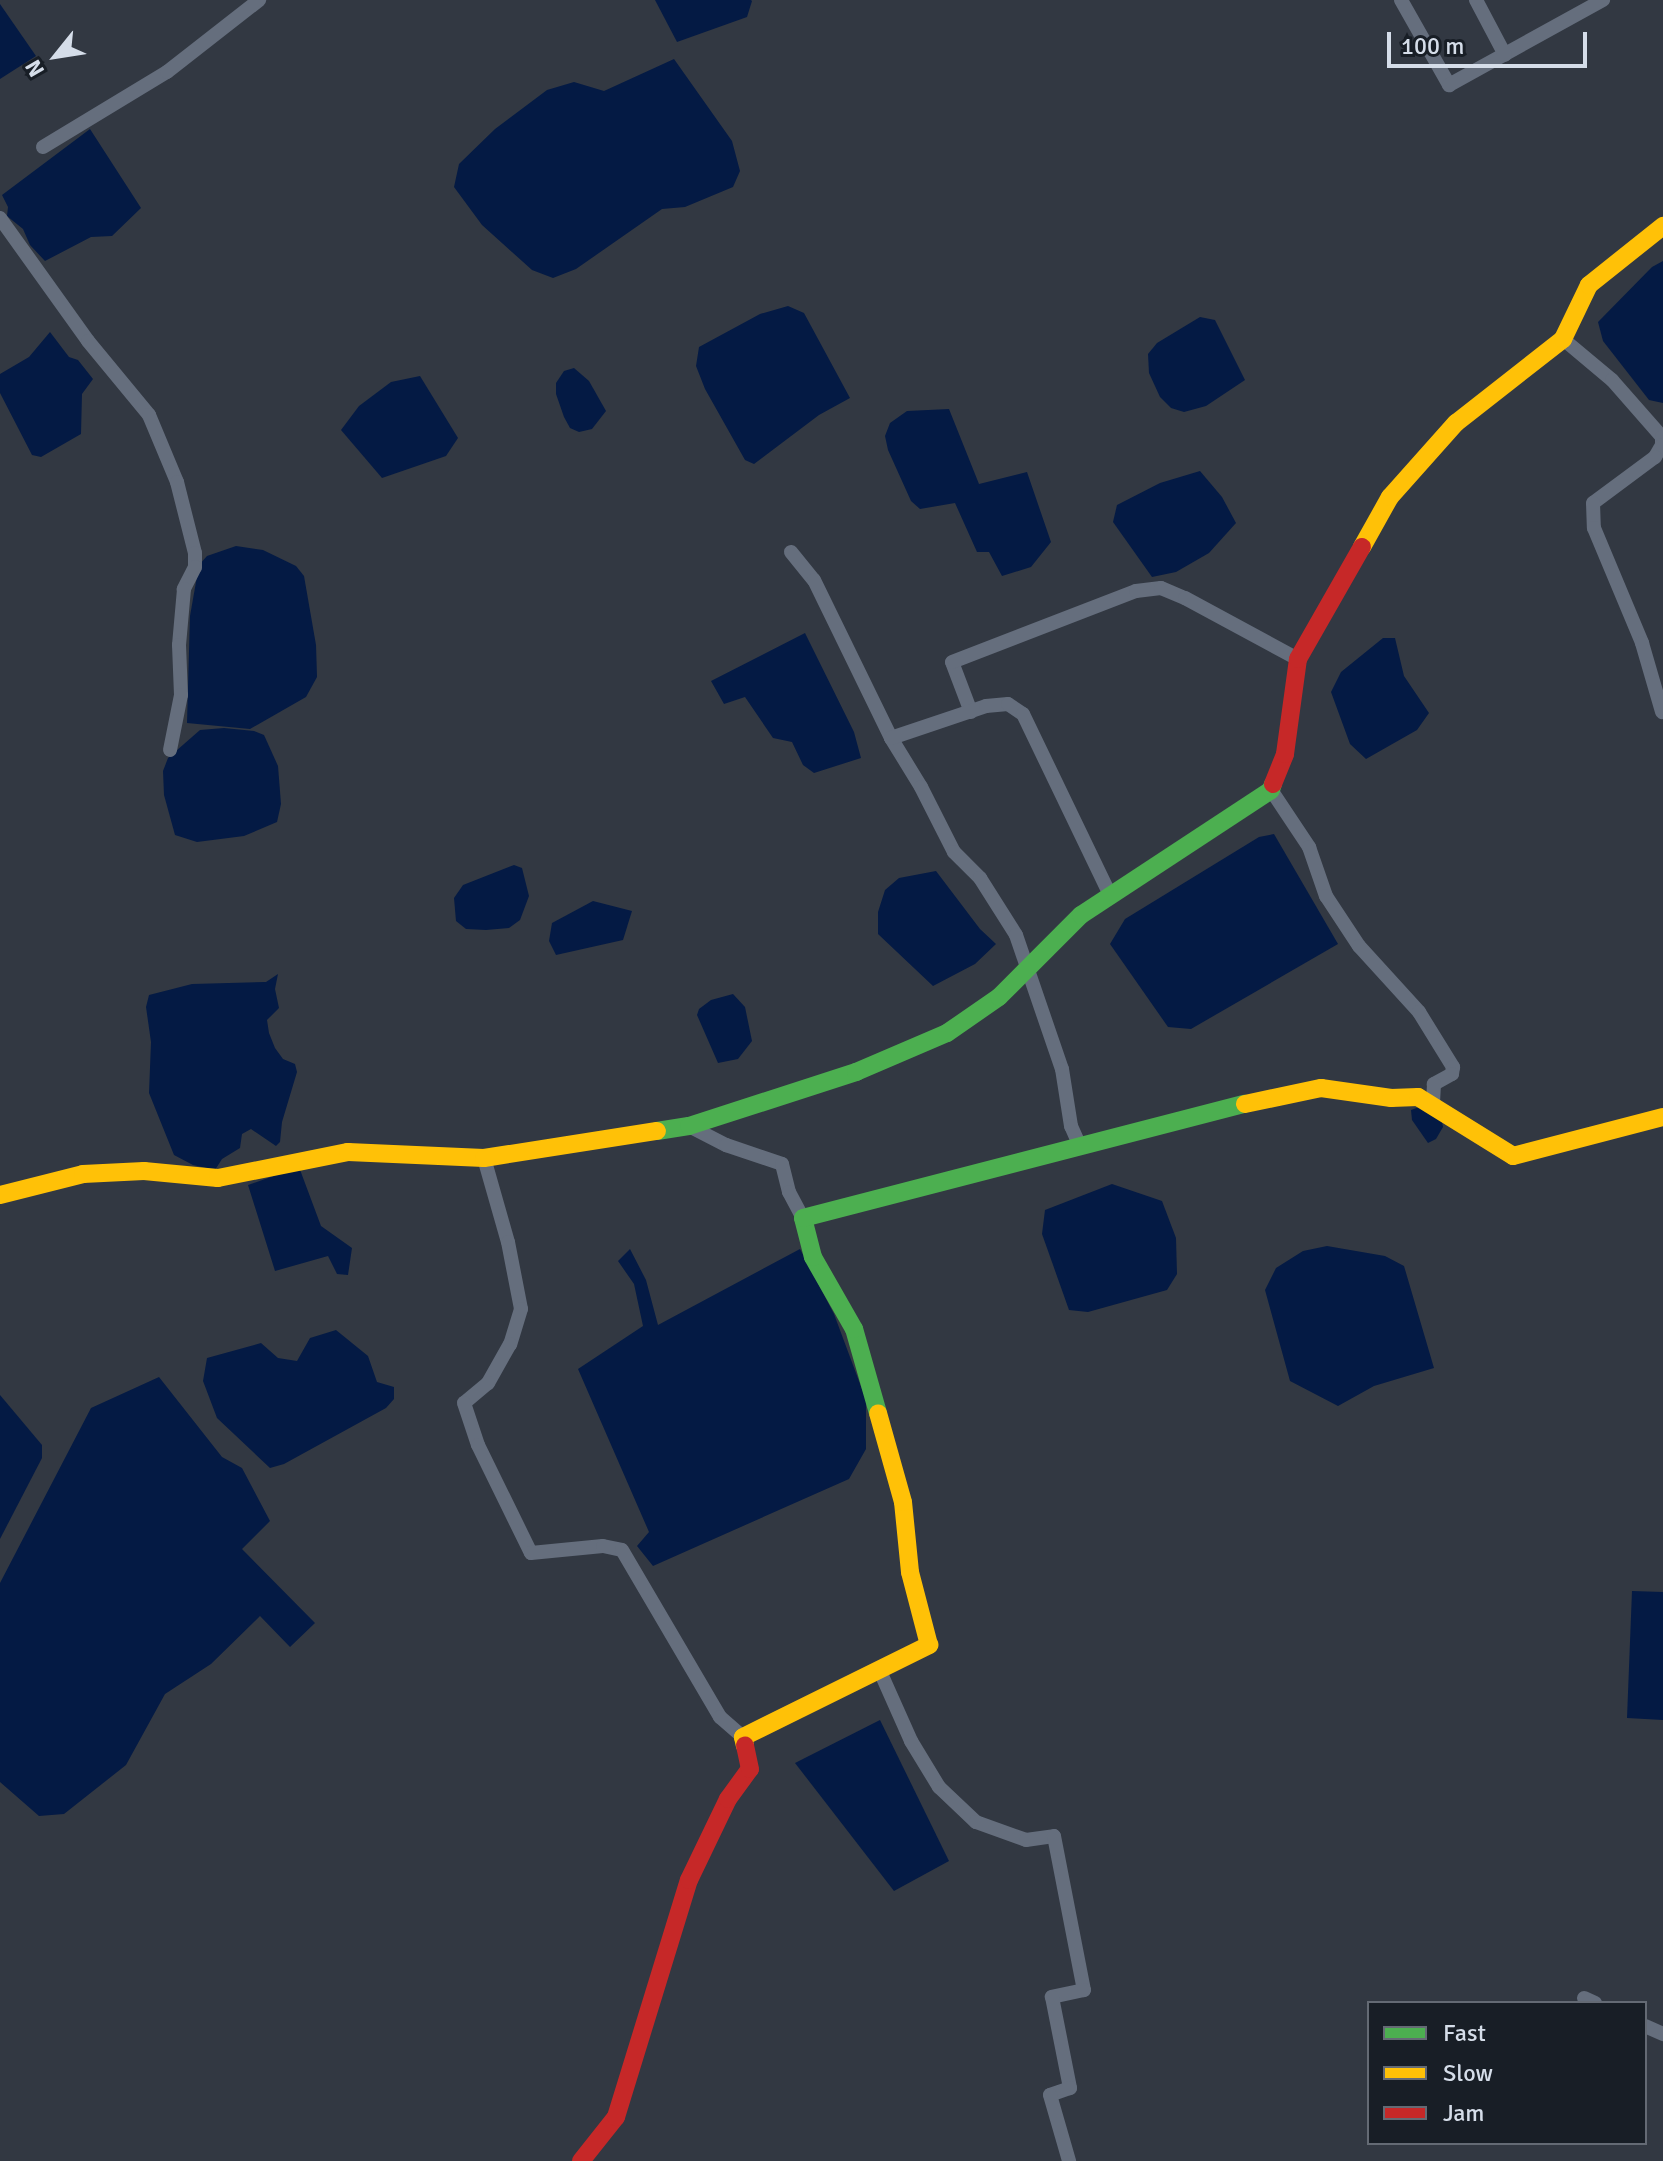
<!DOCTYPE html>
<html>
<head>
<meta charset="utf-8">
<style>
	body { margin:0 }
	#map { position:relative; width:1663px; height:2161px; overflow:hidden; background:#323842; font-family:Signika,sans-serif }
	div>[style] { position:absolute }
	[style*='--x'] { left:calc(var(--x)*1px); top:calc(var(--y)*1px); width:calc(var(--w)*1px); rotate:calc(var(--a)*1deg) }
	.water>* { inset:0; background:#041a44 }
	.street>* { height:14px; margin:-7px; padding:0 7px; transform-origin:7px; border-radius:7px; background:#656e7d }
	.fast>* { height:18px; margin:-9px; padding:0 9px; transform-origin:9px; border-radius:9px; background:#4caf50 }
	.slow>* { height:18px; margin:-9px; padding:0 9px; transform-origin:9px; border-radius:9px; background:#ffc107 }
	.jam>* { height:18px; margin:-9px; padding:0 9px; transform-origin:9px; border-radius:9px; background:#c62828 }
	span { translate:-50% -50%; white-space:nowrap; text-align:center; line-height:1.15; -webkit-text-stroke:7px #181e26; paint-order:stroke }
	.legend { position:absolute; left:1367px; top:2001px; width:280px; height:144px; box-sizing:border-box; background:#181e26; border:2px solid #646a74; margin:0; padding:10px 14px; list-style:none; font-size:24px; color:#d5dde9 }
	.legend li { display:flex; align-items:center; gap:16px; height:40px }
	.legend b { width:40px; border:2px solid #646a74 }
	.north { position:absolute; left:16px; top:16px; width:80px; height:80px; -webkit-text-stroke:6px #181e26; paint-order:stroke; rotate:240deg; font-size:22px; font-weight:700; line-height:32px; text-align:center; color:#d5dde9 }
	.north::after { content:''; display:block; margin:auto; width:28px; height:36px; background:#d5dde9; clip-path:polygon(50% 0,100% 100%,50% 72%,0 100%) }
	.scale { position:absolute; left:1387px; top:32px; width:200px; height:36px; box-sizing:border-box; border:4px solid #d5dde9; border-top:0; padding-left:10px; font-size:24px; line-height:28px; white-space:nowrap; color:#d5dde9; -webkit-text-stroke:6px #181e26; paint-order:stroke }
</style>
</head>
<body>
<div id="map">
	<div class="water">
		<i style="clip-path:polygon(655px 0,751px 0,752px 1px,747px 17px,677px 42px)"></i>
		<i style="clip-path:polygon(0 4px,36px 56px,0 79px)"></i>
		<i style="clip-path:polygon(674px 59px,732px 141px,740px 171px,733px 187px,685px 207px,662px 209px,576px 269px,553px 278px,532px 270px,482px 225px,454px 187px,459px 164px,495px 129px,547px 90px,574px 82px,604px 91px)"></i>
		<i style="clip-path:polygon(90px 129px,141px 208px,112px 236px,91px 237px,45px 261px,30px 245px,23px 229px,7px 216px,8px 207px,2px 195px)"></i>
		<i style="clip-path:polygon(1663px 261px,1663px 403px,1649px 400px,1603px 341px,1598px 322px,1652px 267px)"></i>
		<i style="clip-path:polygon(788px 306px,804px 313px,850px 398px,819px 415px,754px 464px,745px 460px,705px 389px,696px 366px,699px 347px,760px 314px)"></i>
		<i style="clip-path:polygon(1200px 317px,1215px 320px,1245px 380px,1206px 406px,1184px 412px,1171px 408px,1160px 397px,1149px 373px,1148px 354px,1157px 343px)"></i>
		<i style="clip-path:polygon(50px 332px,69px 357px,78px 360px,93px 379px,82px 394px,81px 434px,41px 457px,32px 455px,0 393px,0 374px,29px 357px)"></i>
		<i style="clip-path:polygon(574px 368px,589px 381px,606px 411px,592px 429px,579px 432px,570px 428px,564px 417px,556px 394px,556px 383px,564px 371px)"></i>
		<i style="clip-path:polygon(420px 376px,458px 438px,446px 456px,382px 478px,341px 430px,359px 406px,391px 382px)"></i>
		<i style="clip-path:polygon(949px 409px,979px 484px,1027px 472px,1051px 542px,1031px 567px,1002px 576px,989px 552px,977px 552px,955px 503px,920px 509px,911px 501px,888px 450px,885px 436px,890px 423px,907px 411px)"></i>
		<i style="clip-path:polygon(1200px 471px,1222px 497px,1236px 523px,1209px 553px,1176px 572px,1152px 577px,1113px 522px,1117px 505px,1160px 483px)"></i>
		<i style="clip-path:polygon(236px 546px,263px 550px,296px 566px,304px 576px,316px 645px,317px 677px,306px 697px,250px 729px,187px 723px,190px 616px,199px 565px,207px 556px)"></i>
		<i style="clip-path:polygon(805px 633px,854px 732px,861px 758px,814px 773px,803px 765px,792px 742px,773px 738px,745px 697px,724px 704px,711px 681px)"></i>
		<i style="clip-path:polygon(1383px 638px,1395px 638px,1404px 676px,1429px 713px,1417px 730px,1366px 759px,1350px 744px,1331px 692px,1341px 672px)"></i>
		<i style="clip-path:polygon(224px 728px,254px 731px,264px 735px,278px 766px,281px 804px,277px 822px,244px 836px,197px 842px,175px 835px,164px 795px,163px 771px,168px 758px,200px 730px)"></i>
		<i style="clip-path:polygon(1274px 834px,1338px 944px,1191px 1029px,1168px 1027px,1110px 944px,1125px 919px,1259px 837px)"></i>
		<i style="clip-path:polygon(514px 865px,522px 868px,529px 896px,520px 920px,509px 928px,486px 930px,466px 929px,456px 921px,454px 898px,463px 885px)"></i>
		<i style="clip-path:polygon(936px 871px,980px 929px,996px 944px,975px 964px,933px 986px,878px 934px,878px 912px,885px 890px,899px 878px)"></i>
		<i style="clip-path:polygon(593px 901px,632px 911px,623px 940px,556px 955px,549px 941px,552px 923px)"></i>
		<i style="clip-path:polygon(278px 974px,275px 989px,279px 1008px,267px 1020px,269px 1033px,275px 1048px,283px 1059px,295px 1064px,297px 1072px,282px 1122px,280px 1142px,276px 1146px,251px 1129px,242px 1134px,240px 1148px,222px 1159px,215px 1170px,193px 1165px,174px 1155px,149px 1093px,151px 1042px,146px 1007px,149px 995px,192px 984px,266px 982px)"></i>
		<i style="clip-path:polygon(733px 994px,745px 1007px,752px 1041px,738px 1059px,718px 1063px,697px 1015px,699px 1009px,711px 1000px)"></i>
		<i style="clip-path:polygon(1422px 1106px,1441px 1117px,1443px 1127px,1436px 1139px,1428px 1143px,1412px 1120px,1411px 1110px)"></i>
		<i style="clip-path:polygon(299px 1167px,321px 1226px,352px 1248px,348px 1275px,337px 1274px,328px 1256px,275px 1271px,248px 1185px)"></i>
		<i style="clip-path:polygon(1112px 1184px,1162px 1201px,1176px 1238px,1177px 1274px,1167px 1290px,1088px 1312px,1069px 1310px,1042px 1234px,1045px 1210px)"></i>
		<i style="clip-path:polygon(1327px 1246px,1385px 1256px,1404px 1266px,1434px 1368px,1374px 1386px,1338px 1406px,1290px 1381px,1265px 1290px,1276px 1268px,1303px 1251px)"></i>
		<i style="clip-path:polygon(630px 1249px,646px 1280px,658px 1325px,800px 1249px,834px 1314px,866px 1400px,866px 1449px,849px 1479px,653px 1566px,637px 1546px,649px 1532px,578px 1369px,643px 1326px,634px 1284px,618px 1261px)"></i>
		<i style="clip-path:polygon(336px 1330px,368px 1356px,377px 1382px,394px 1387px,394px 1399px,386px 1408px,284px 1464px,270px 1468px,217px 1418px,203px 1381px,207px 1358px,261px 1343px,278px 1358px,297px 1361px,310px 1338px)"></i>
		<i style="clip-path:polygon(159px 1377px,222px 1457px,242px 1468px,270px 1521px,242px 1549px,315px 1623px,290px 1647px,260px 1616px,211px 1664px,165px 1694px,126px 1765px,64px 1814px,39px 1816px,0 1782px,0 1583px,91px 1408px)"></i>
		<i style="clip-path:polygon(0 1395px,42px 1445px,42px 1458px,0 1539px)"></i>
		<i style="clip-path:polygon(1632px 1591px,1663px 1592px,1663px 1720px,1627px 1718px)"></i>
		<i style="clip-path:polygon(880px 1720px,949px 1861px,894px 1891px,795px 1763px)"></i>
	</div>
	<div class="street">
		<i style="--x:1401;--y:0;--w:98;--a:60.5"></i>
		<i style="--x:1449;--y:85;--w:176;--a:-28.9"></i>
		<i style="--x:1476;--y:0;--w:62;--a:62.2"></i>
		<i style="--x:43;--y:147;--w:145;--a:-31.2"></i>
		<i style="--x:167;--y:72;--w:117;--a:-38"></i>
		<i style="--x:0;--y:218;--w:151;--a:54.4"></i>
		<i style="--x:88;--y:341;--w:96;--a:50.5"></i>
		<i style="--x:149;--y:415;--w:73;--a:67.3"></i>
		<i style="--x:177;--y:482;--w:73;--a:75.8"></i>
		<i style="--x:195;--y:553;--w:14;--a:90"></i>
		<i style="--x:195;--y:567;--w:25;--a:117"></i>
		<i style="--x:184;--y:589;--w:56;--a:95.1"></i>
		<i style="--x:179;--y:645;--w:50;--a:87.7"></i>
		<i style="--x:181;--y:695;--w:56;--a:101.3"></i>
		<i style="--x:1563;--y:339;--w:64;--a:39.9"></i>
		<i style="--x:1612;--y:380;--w:76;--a:48.7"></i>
		<i style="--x:1662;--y:437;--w:8;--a:90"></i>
		<i style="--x:1662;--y:445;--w:14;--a:120"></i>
		<i style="--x:1655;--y:457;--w:77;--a:143.4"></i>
		<i style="--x:1593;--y:503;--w:25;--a:88"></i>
		<i style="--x:1594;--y:528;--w:125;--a:67.3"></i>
		<i style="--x:1642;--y:643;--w:72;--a:73.8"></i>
		<i style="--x:791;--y:552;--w:36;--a:51"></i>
		<i style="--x:814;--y:580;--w:176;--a:64"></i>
		<i style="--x:891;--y:738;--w:57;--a:58.5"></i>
		<i style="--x:921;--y:787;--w:73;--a:63.1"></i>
		<i style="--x:954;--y:852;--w:37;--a:45"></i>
		<i style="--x:980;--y:878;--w:67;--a:57.7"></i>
		<i style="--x:1016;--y:935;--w:142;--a:71.1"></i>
		<i style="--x:1062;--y:1069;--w:58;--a:81"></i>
		<i style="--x:1071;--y:1126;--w:22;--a:66"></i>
		<i style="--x:971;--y:712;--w:53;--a:-110.8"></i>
		<i style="--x:952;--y:662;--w:197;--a:-21.1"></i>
		<i style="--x:1136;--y:591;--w:25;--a:-7"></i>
		<i style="--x:1161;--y:588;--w:26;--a:23"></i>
		<i style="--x:1185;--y:598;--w:128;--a:28.4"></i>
		<i style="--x:891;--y:738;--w:100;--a:-18.6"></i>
		<i style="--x:986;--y:706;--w:22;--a:-5"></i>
		<i style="--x:1008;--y:704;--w:18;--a:34"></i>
		<i style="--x:1023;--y:714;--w:201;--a:64.3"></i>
		<i style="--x:1271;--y:790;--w:69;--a:56.3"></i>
		<i style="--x:1309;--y:847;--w:52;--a:70.9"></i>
		<i style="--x:1326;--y:896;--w:60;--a:56.6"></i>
		<i style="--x:1359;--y:946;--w:89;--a:47.7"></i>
		<i style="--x:1419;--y:1012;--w:65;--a:58.3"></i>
		<i style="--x:1453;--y:1067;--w:7;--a:98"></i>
		<i style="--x:1452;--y:1074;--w:21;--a:151"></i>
		<i style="--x:1434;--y:1084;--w:21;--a:93"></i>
		<i style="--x:689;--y:1126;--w:42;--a:27.2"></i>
		<i style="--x:726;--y:1145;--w:59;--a:18.7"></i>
		<i style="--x:782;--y:1164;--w:29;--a:76"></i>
		<i style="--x:789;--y:1192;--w:30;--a:62"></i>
		<i style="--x:484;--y:1158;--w:87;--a:74.1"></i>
		<i style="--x:508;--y:1242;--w:68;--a:79"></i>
		<i style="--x:521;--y:1309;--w:37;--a:107"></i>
		<i style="--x:510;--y:1344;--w:45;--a:119.4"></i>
		<i style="--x:488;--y:1383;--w:31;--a:140"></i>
		<i style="--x:464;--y:1403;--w:44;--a:71.6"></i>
		<i style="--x:478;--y:1445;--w:120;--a:63.9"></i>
		<i style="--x:531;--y:1553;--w:72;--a:-5.6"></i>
		<i style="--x:603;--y:1546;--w:19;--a:12"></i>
		<i style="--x:622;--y:1550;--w:194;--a:59.6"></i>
		<i style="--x:720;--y:1717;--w:30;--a:41"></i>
		<i style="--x:879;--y:1669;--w:79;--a:66"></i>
		<i style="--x:911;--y:1741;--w:54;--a:58.7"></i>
		<i style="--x:939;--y:1787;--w:51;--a:43.4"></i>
		<i style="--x:976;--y:1822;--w:53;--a:19.8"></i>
		<i style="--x:1026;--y:1840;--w:28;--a:-8"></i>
		<i style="--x:1054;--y:1836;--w:157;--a:79"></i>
		<i style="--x:1084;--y:1990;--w:33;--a:168"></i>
		<i style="--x:1052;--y:1997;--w:93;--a:78.8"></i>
		<i style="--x:1070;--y:2088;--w:21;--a:161"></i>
		<i style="--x:1050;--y:2095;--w:69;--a:73.9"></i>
		<i style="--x:1584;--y:1998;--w:12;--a:24"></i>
		<i style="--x:1645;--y:2026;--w:20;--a:24"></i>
	</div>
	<div class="fast">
		<i style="--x:657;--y:1131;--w:32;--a:-9"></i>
		<i style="--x:689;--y:1126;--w:176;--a:-17.9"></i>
		<i style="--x:856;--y:1072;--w:99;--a:-23.2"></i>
		<i style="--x:947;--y:1033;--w:63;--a:-34.7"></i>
		<i style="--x:999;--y:997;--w:116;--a:-45"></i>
		<i style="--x:1081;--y:915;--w:227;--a:-33.3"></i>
		<i style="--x:1271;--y:790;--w:6;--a:-72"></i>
		<i style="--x:878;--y:1413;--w:87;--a:-105.9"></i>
		<i style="--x:854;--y:1329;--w:83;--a:-119.7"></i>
		<i style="--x:813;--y:1257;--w:40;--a:-104.4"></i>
		<i style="--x:803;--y:1218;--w:456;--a:-14.5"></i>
	</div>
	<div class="slow">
		<i style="--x:1362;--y:547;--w:57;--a:-60.8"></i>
		<i style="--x:1390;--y:497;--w:99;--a:-48.3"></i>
		<i style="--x:1456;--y:423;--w:136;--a:-38.1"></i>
		<i style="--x:1563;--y:339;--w:60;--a:-64.3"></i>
		<i style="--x:1589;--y:285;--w:95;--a:-38.6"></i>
		<i style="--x:1245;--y:1104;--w:78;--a:-11.9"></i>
		<i style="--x:1321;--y:1088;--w:71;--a:8.1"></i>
		<i style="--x:1391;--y:1098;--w:27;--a:-2"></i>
		<i style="--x:1418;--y:1097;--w:112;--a:31.8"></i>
		<i style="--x:1513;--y:1156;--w:155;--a:-14.6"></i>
		<i style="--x:0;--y:1195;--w:86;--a:-14.2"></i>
		<i style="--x:83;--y:1174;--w:61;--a:-2.8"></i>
		<i style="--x:144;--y:1171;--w:74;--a:5.4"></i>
		<i style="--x:218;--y:1178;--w:133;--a:-11.3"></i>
		<i style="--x:348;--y:1152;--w:136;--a:2.5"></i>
		<i style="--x:484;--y:1158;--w:175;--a:-8.9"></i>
		<i style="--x:745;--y:1746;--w:9;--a:-103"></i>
		<i style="--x:743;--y:1737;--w:208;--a:-26.3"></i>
		<i style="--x:929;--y:1645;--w:75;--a:-104.6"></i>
		<i style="--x:910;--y:1572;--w:70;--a:-95.7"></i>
		<i style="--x:903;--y:1502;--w:92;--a:-105.7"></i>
	</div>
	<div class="jam">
		<i style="--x:1273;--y:784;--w:32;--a:-68"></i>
		<i style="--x:1285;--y:754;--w:96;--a:-82.2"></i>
		<i style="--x:1298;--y:659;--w:129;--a:-60.3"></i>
		<i style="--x:581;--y:2161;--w:56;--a:-51.5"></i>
		<i style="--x:616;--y:2117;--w:248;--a:-72.9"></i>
		<i style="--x:689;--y:1880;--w:90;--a:-64.3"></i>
		<i style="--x:728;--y:1799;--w:37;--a:-54"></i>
		<i style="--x:750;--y:1769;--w:24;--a:-102"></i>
	</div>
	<ul class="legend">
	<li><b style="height:10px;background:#4caf50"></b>Fast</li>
	<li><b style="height:10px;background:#ffc107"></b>Slow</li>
	<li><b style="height:10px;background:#c62828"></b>Jam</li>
	</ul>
	<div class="north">N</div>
	<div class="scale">100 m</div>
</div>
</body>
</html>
